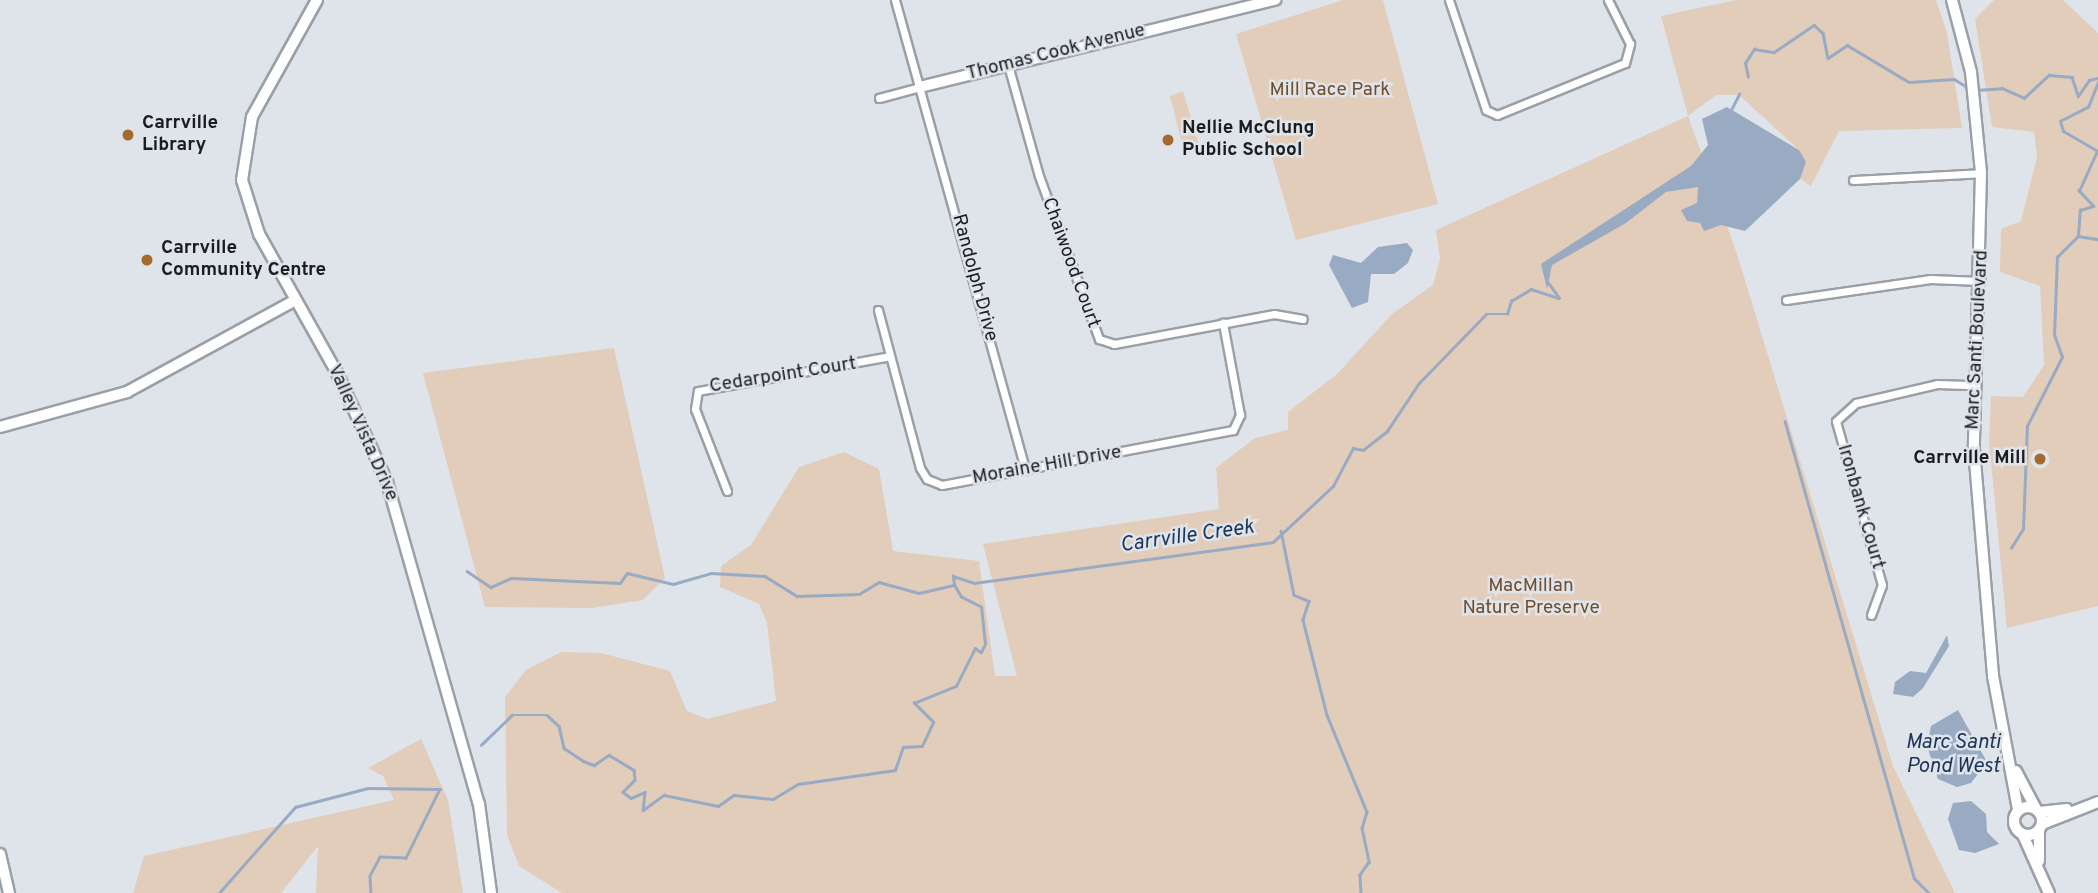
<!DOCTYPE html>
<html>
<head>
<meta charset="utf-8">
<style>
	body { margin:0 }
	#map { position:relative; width:2098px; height:893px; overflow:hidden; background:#dfe4eb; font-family:Overpass,sans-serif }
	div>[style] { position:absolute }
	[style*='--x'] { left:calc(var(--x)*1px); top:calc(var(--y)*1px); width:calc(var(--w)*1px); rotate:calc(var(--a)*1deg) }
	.green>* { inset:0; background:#e2cdbb }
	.water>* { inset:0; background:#99aac3 }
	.stream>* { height:2.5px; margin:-1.25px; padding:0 1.25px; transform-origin:1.25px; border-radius:1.25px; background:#99aac3 }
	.roads { filter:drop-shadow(2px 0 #9b9fa7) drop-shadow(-2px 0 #9b9fa7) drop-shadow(0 2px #9b9fa7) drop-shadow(0 -2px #9b9fa7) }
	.street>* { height:7px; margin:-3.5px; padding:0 3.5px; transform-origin:3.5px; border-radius:3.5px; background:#fff }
	.secondary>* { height:10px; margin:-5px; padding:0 5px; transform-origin:5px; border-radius:5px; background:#fff }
	.secondary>.ring { margin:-5px; padding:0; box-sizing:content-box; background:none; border:10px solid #fff; border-radius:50% }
	.primary>* { height:10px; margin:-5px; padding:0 5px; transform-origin:5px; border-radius:5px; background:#fff }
	.dots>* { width:19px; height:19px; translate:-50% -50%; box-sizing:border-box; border:4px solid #dfe4eb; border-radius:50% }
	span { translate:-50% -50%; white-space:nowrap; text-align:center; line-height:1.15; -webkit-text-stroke:5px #dfe4eb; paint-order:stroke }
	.street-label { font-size:19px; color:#1b1d1f }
	.park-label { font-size:19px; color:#714d29 }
	.poi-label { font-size:19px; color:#1b1d1f; font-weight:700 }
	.left { translate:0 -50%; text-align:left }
	.right { translate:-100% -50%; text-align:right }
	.water-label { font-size:21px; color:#1d3458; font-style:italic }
</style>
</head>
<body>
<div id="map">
	<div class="green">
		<i style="clip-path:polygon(1343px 0,1383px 0,1438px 204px,1296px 240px,1236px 34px)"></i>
		<i style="clip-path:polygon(1736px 0,1936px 0,1947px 33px,1962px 128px,1839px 131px,1811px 186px,1792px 173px,1799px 150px,1739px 95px,1716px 95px,1688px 116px,1738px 257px,1893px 766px,1955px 893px,562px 893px,519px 866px,507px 835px,505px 697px,526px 670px,561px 652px,601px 653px,670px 671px,687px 711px,707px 719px,776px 701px,767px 623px,759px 604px,720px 587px,721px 566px,751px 545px,799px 467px,844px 452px,879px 469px,893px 551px,979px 561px,995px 676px,1017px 676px,983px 544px,1219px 509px,1216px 468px,1255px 438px,1288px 430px,1288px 412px,1337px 374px,1392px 314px,1433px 285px,1440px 259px,1436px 230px,1688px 116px,1661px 16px)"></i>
		<i style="clip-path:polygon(1994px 0,2063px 0,2098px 33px,2098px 606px,2007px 628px,1989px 441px,1991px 396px,2023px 397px,2044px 365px,2040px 286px,2000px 272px,2001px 229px,2021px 221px,2037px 157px,2034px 132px,1992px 127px,1975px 19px)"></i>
		<i style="clip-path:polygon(1183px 91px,1200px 148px,1185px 155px,1170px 96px)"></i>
		<i style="clip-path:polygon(614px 348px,665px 578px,643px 600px,592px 608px,485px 607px,423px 373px)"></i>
		<i style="clip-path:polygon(421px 739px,448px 800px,463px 893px,316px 893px,318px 846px,281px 893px,133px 893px,144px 856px,394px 800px,383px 776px,368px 768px)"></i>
	</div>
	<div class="water">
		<i style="clip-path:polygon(1727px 107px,1799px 150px,1806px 162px,1800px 179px,1745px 231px,1721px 225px,1704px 231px,1700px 223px,1687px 221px,1681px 210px,1697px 203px,1698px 187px,1666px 192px,1626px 223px,1552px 265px,1547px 289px,1541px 264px,1691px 166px,1708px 145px,1702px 119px)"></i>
		<i style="clip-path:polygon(1407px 243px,1413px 250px,1408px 263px,1394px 274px,1371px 274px,1368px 302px,1352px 308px,1329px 265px,1333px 255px,1361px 263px,1378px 247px)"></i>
		<i style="clip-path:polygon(1947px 635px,1949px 646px,1923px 688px,1913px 697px,1893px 694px,1895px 682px,1910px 671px,1926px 673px)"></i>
		<i style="clip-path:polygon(1958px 710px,1987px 762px,1971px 783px,1957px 787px,1938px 779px,1927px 746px,1931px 726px)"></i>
		<i style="clip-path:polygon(1971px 801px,1986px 814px,1987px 832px,1999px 844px,1975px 853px,1959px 850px,1948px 819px,1953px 803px)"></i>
	</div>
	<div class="stream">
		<i style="--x:1748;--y:77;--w:14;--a:-102"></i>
		<i style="--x:1745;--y:63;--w:17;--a:-57"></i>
		<i style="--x:1754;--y:49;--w:20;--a:9"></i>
		<i style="--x:1774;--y:52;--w:48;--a:-34"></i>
		<i style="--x:1814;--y:25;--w:12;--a:42"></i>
		<i style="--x:1823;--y:33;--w:25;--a:79"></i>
		<i style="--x:1828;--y:58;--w:23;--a:-34"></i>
		<i style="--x:1847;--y:45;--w:72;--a:30.8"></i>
		<i style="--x:1909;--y:82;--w:45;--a:-3.8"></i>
		<i style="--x:1954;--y:79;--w:17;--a:31"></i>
		<i style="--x:1976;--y:90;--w:26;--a:-4"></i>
		<i style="--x:2002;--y:88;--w:24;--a:24"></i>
		<i style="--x:2024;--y:98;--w:34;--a:-43"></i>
		<i style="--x:2049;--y:75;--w:23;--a:5"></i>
		<i style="--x:2072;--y:77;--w:20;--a:72"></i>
		<i style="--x:2078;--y:96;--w:19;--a:-55"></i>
		<i style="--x:2089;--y:80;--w:9;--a:-13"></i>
		<i style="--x:1731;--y:110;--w:18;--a:-63"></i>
		<i style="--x:2078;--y:236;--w:26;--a:-86"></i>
		<i style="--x:2080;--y:210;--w:14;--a:-17"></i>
		<i style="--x:2093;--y:206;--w:21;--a:-133"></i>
		<i style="--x:2079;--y:191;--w:44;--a:-65.8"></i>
		<i style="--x:2097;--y:151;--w:39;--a:-150"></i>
		<i style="--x:2063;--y:131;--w:10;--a:-107"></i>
		<i style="--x:2060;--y:121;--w:31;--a:-27"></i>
		<i style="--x:2088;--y:107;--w:27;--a:-68"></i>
		<i style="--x:2078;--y:236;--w:20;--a:9"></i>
		<i style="--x:1785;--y:421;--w:475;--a:74.2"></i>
		<i style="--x:1914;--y:878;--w:21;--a:45"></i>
		<i style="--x:1281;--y:531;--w:65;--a:78.5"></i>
		<i style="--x:1294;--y:595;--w:16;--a:22"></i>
		<i style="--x:1309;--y:601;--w:20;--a:108"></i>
		<i style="--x:1303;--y:620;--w:98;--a:75.8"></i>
		<i style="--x:1327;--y:715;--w:105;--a:67.6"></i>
		<i style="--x:1367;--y:812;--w:17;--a:107"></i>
		<i style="--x:1362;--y:828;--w:35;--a:78"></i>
		<i style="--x:1369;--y:862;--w:16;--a:125"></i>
		<i style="--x:1360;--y:875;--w:18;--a:87"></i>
		<i style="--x:2011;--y:548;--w:22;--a:-58"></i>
		<i style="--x:2023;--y:529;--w:103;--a:-87.8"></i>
		<i style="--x:2027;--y:426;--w:77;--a:-63.1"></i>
		<i style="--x:2062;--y:357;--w:23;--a:-110"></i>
		<i style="--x:2054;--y:335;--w:78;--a:-87.8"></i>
		<i style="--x:2057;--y:257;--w:30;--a:-45"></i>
		<i style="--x:467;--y:571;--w:29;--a:34"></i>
		<i style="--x:491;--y:587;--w:22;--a:-24"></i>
		<i style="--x:511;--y:578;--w:109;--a:2.6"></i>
		<i style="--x:620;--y:583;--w:12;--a:-55"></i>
		<i style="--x:627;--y:573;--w:47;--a:13.4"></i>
		<i style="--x:673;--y:584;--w:40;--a:-16"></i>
		<i style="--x:711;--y:573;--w:54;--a:3.2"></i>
		<i style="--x:765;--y:576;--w:38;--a:32"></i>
		<i style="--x:797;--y:596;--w:62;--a:-1.8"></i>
		<i style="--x:859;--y:594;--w:23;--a:-31"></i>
		<i style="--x:879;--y:582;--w:41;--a:15.4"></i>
		<i style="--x:919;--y:593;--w:36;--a:-13"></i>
		<i style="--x:954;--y:585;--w:9;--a:-96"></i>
		<i style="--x:953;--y:576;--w:22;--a:18"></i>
		<i style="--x:974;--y:583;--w:302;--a:-7.8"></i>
		<i style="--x:1273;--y:542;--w:82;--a:-43"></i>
		<i style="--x:1333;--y:486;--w:43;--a:-62.2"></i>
		<i style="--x:1353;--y:448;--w:10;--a:11"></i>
		<i style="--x:1363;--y:450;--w:31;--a:-38"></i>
		<i style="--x:1387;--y:431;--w:58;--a:-56.3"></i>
		<i style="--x:1419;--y:383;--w:96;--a:-45.8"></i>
		<i style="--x:1486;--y:314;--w:21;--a:0"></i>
		<i style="--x:1507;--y:314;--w:14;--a:-73"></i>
		<i style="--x:1511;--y:301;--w:23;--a:-31"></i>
		<i style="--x:1531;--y:289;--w:29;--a:18"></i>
		<i style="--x:1559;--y:298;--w:19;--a:-126"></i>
		<i style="--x:481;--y:745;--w:43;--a:-44.1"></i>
		<i style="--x:512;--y:715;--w:35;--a:0"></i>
		<i style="--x:547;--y:715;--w:16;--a:43"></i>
		<i style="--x:559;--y:726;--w:23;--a:77"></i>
		<i style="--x:564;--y:748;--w:23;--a:34"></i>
		<i style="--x:583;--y:761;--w:12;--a:20"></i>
		<i style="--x:594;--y:765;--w:18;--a:-34"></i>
		<i style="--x:609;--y:755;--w:29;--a:31"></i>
		<i style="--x:634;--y:770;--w:10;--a:84"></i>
		<i style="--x:635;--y:780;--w:17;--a:135"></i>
		<i style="--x:623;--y:792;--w:10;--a:37"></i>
		<i style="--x:631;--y:798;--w:15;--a:-23"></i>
		<i style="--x:645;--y:792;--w:18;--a:96"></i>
		<i style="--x:643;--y:810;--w:26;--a:-36"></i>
		<i style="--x:664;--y:795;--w:55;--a:11.5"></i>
		<i style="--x:718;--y:806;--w:19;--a:-35"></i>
		<i style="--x:734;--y:795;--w:39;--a:6"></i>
		<i style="--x:773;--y:799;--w:29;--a:-31"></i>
		<i style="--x:798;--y:784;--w:98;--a:-8.2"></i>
		<i style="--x:895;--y:770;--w:24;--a:-71"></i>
		<i style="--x:903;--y:747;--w:19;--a:-3"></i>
		<i style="--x:922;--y:746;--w:26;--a:-65"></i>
		<i style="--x:933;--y:722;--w:27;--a:-135"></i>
		<i style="--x:914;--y:703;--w:45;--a:-22"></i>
		<i style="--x:956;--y:686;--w:42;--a:-63.4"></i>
		<i style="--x:975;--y:648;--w:7;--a:34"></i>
		<i style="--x:981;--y:652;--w:9;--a:-63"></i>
		<i style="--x:985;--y:644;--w:37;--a:-96"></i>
		<i style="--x:981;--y:607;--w:22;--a:-153"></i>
		<i style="--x:961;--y:597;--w:14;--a:-120"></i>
		<i style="--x:219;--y:893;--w:115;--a:-48.5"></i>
		<i style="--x:295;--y:807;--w:75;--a:-14.6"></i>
		<i style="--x:368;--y:788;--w:72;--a:0.8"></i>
		<i style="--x:440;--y:789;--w:77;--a:116.2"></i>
		<i style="--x:406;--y:858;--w:26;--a:-178"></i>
		<i style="--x:380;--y:857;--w:21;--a:118"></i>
		<i style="--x:370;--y:876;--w:17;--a:87"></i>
	</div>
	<div class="roads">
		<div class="street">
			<i style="--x:895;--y:0;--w:488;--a:74.5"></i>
			<i style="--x:1449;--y:0;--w:116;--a:71.4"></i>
			<i style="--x:1486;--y:110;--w:12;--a:24"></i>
			<i style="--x:1497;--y:115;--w:138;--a:-22.1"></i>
			<i style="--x:1625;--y:63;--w:20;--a:-75"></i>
			<i style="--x:1630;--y:44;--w:49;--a:-116.6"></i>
			<i style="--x:1008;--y:65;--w:115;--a:74.4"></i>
			<i style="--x:1039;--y:176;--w:174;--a:69.8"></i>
			<i style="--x:1099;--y:339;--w:16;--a:18"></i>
			<i style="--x:1114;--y:344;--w:163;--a:-10.6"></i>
			<i style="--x:1274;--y:314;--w:29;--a:10"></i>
			<i style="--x:879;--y:98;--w:42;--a:-15"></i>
			<i style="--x:1853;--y:180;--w:128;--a:-3.1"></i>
			<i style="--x:1786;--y:300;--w:146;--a:-8.3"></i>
			<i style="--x:1930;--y:279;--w:51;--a:2.2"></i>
			<i style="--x:878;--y:310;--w:163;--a:75.1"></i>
			<i style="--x:920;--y:468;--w:13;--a:58"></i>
			<i style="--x:927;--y:479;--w:16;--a:22"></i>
			<i style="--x:942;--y:485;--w:296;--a:-10.7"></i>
			<i style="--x:1233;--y:430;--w:17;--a:-65"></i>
			<i style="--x:1240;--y:415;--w:94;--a:-100.5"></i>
			<i style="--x:727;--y:491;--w:88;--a:-111.3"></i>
			<i style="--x:695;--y:409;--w:18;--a:-81"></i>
			<i style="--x:698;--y:391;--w:195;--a:-10.3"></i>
			<i style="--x:1871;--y:615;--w:32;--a:-70"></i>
			<i style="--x:1882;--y:585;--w:170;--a:-105.7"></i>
			<i style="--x:1836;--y:421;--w:27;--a:-42"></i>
			<i style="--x:1856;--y:403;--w:83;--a:-13.2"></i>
			<i style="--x:1937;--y:384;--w:38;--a:2"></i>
		</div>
		<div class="secondary">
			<i style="--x:317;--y:0;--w:134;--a:119.1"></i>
			<i style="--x:252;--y:117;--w:64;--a:99"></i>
			<i style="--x:242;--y:180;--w:57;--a:72.5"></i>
			<i style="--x:259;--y:234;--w:159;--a:60.7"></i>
			<i style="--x:337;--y:373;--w:120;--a:65.4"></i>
			<i style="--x:387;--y:482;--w:335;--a:74.1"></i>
			<i style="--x:479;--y:804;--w:90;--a:82.3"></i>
			<i style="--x:1952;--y:0;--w:74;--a:75.2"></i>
			<i style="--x:1971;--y:72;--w:101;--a:84.3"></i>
			<i style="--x:1981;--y:173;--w:276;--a:91.5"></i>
			<i style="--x:1974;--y:449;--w:228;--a:85.2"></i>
			<i style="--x:1993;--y:676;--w:136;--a:79.4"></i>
			<i style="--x:920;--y:87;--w:366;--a:-13.8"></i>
			<i style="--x:0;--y:427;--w:132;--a:-15.4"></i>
			<i style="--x:127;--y:392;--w:192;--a:-28.6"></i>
			<i style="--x:2016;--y:771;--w:43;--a:62.2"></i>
			<i class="ring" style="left:2014px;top:807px;width:18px;height:18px"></i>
			<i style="--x:2039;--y:812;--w:28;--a:-6"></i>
			<i style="--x:2042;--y:824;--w:60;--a:-21.4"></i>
			<i style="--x:2023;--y:835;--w:64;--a:65.9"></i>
			<i style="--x:2039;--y:861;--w:31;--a:-90"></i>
		</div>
		<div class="primary">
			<i style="--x:0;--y:854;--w:40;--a:77"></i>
		</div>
	</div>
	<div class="dots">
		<i style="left:128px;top:135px;background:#a56a2b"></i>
		<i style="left:1168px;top:140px;background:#a56a2b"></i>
		<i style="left:147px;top:260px;background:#a56a2b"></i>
		<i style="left:2040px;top:459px;background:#a56a2b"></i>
	</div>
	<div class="street-label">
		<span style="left:1056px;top:53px;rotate:-14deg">Thomas Cook Avenue</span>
		<span style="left:1070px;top:263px;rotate:70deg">Chaiwood Court</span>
		<span style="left:974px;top:278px;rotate:75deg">Randolph Drive</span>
		<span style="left:1978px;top:340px;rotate:-87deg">Marc Santi Boulevard</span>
		<span style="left:783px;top:376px;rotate:-9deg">Cedarpoint Court</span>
		<span style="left:362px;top:433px;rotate:66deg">Valley Vista Drive</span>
		<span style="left:1047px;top:466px;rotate:-10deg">Moraine Hill Drive</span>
		<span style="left:1860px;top:507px;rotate:74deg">Ironbank Court</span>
	</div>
	<div class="park-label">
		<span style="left:1330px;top:91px">Mill Race Park</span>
		<span style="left:1531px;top:598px">MacMillan<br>Nature Preserve</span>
	</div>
	<div class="poi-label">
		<span class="left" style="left:142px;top:135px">Carrville<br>Library</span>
		<span class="left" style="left:1182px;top:140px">Nellie McClung<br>Public School</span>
		<span class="left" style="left:161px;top:260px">Carrville<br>Community Centre</span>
		<span class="right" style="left:2026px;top:459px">Carrville Mill</span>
	</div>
	<div class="water-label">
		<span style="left:1187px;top:537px;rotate:-8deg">Carrville Creek</span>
		<span style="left:1953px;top:755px">Marc Santi<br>Pond West</span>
	</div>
</div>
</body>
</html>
